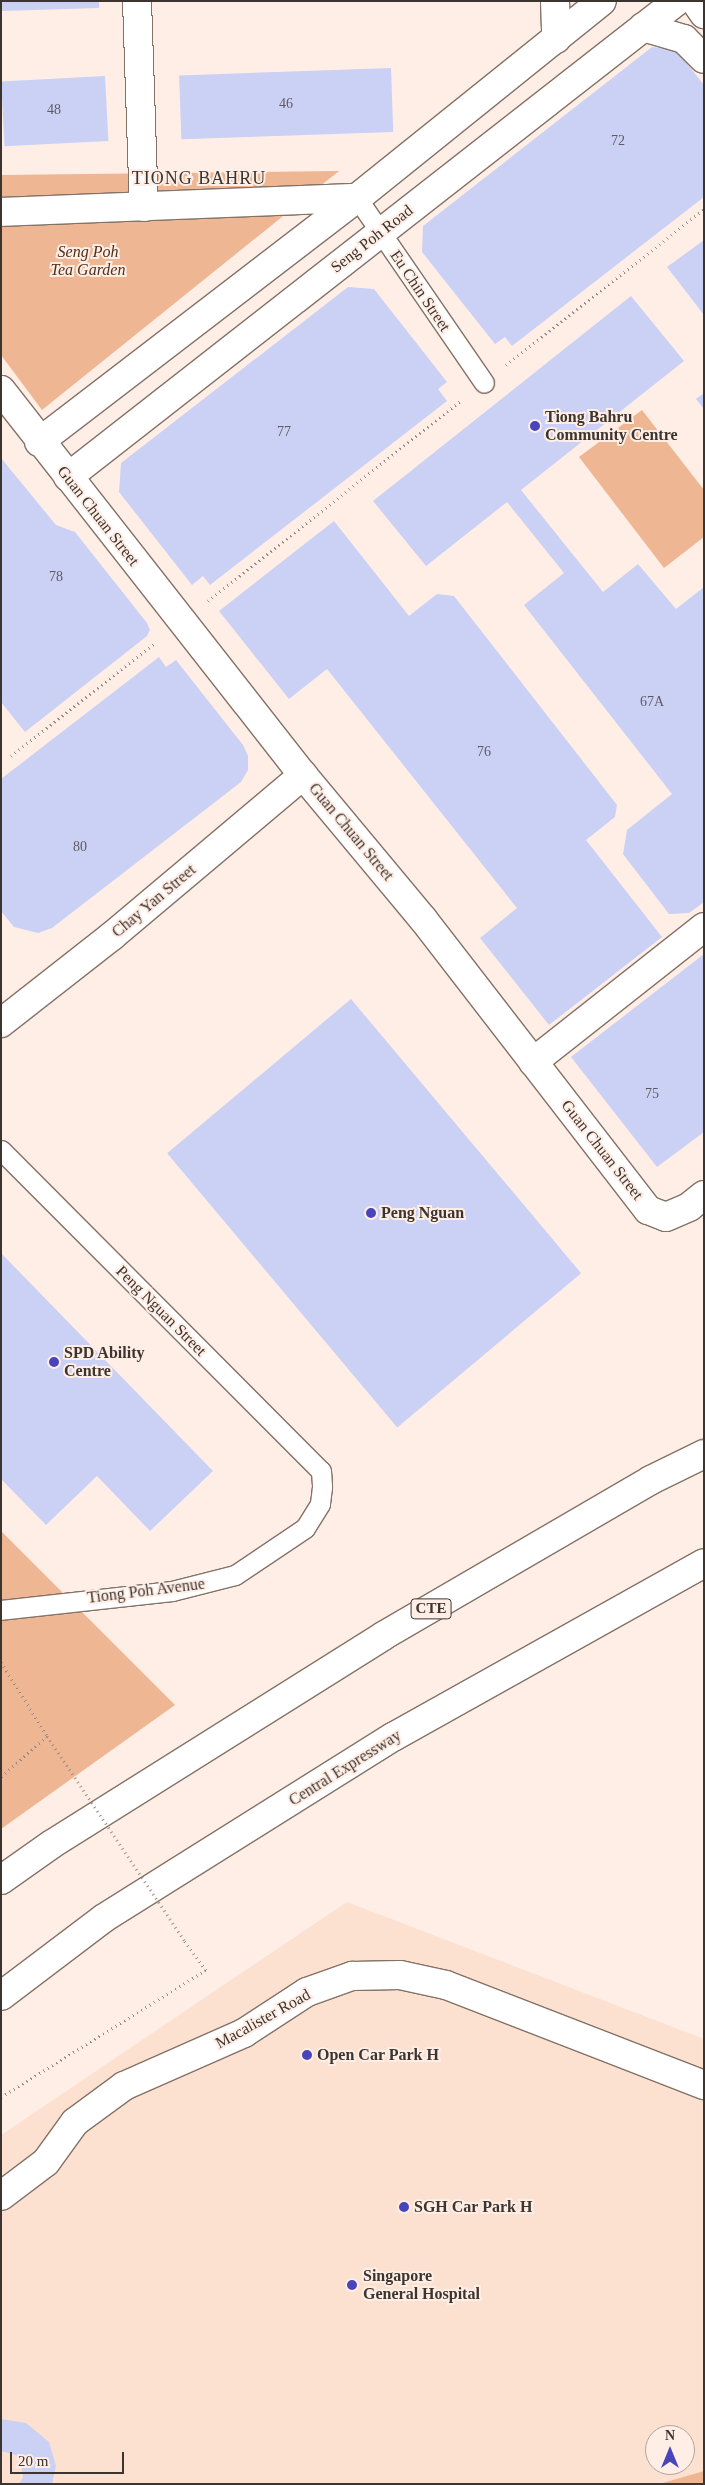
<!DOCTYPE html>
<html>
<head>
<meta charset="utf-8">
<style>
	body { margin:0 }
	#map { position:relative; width:705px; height:2485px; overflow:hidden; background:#ffeee5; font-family:"Times New Roman",serif }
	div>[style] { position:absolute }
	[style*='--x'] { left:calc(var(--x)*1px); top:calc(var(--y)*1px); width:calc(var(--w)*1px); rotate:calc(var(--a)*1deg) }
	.built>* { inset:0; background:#fce0d0 }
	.green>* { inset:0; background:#eeb693 }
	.building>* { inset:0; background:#cbd0f5; transform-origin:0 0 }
	.path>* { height:3px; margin-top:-1.5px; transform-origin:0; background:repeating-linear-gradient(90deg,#978b84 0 1px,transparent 0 5px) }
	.roads { filter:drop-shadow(1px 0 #847267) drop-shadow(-1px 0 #847267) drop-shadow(0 1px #847267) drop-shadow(0 -1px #847267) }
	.lane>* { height:19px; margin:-9.5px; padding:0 9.5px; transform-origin:9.5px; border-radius:9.5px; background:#fff }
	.street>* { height:28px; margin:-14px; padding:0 14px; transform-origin:14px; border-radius:14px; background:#fff }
	.highway>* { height:28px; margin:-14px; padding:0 14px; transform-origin:14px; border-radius:14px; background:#fff }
	.path-bridge>* { height:3px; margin-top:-1.5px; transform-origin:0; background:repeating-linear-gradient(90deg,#978b84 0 1px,transparent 0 5px) }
	.dots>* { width:14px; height:14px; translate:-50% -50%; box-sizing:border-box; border:2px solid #ffeee5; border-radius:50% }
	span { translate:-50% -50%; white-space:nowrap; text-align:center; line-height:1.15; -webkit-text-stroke:4px #ffeee5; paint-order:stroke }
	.number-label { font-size:14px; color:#605b60 }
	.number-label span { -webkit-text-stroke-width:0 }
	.shield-label span { padding:1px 4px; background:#ffeee5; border:1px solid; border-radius:4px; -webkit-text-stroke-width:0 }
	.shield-label { font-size:15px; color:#3c342f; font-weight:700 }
	.street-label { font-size:16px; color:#3c342f }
	.park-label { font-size:16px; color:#522f18; font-style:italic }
	.poi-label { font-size:16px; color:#3c342f; font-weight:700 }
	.left { translate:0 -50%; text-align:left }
	.neighbourhood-label { font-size:18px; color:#3c342f; letter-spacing:1px }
	.frame { position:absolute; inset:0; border:2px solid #3c342f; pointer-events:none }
	.north { position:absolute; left:645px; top:2425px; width:50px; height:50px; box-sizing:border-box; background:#ffeee5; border:1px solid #b1a49c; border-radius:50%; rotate:0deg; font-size:14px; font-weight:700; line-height:20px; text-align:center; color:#3c342f }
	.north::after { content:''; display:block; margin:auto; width:18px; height:22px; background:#4844ba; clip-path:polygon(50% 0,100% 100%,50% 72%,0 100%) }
	.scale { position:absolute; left:10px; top:2452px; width:114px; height:22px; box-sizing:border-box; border:2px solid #3c342f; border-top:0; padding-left:6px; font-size:15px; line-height:18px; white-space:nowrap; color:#3c342f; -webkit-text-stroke:4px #ffeee5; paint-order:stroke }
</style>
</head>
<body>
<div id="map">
	<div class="built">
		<i style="clip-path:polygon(evenodd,347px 1902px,704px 2039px,704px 2471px,659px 2484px,1px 2484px,1px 2135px,347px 1902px,655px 2435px,685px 2435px,685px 2465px,655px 2465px,655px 2435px)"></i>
	</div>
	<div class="green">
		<i style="clip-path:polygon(339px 171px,42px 410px,1px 355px,1px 175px)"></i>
		<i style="clip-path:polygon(642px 410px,704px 490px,704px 537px,664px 568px,579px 457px)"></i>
		<i style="clip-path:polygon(1px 1531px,175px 1705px,1px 1829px)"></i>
		<i style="clip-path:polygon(704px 2471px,704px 2484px,659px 2484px)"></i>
	</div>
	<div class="building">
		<i style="clip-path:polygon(1px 1px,99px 1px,99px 8px,1px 11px)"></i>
		<i style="clip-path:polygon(652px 47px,676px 50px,704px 85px,704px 197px,512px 346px,505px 337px,495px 344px,422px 252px,423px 226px)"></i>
		<i style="left:391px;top:68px;width:64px;height:212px;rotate:88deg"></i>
		<i style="left:105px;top:76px;width:65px;height:104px;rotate:87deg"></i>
		<i style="clip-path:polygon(704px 240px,704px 315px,667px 267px)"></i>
		<i style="clip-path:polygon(348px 287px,374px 289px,447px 382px,438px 389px,447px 401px,210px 585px,203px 576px,192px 585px,119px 492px,121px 463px)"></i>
		<i style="clip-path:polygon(631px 296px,684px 361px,521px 490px,603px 592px,638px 564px,676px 609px,704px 587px,704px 902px,689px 913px,669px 914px,623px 854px,627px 830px,672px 794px,524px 605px,564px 573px,507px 502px,426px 566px,373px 501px)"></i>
		<i style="clip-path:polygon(704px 393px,704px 409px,696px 399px)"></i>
		<i style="clip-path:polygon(1px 458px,56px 525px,75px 532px,147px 623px,150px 630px,147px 636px,25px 732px,1px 702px)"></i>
		<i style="clip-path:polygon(334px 521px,409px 616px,437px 594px,454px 596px,617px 805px,615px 817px,586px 840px,662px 937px,549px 1025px,480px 938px,517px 908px,327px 669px,289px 699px,219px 611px)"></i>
		<i style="clip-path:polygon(159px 657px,166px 667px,176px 660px,243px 745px,248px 756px,248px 770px,241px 782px,52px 928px,38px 933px,14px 927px,1px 911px,1px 779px)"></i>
		<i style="clip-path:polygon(704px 954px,704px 1132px,657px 1167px,571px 1057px)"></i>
		<i style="left:351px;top:999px;width:358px;height:240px;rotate:50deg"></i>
		<i style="clip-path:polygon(1px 1253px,213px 1471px,150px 1531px,97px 1476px,46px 1525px,1px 1479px)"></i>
		<i style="clip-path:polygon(1px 2419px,26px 2423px,49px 2442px,56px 2466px,52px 2484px,19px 2484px,23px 2477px,21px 2461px,16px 2455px,1px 2451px)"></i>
	</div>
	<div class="path">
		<i style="--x:506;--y:365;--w:252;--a:-38.2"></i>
		<i style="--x:208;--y:601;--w:324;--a:-38.4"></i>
		<i style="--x:11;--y:756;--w:184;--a:-38.2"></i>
		<i style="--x:1;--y:1662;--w:87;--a:58.1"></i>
		<i style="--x:47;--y:1736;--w:62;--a:138.3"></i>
		<i style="--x:1;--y:2097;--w:241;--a:-31.8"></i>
		<i style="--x:206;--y:1970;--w:37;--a:-126"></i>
	</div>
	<div class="roads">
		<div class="lane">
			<i style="--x:357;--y:198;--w:224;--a:55.5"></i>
			<i style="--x:1;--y:1150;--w:453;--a:45.1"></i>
			<i style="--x:321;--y:1471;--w:16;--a:86"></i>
			<i style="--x:322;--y:1487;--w:17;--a:97"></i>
			<i style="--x:320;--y:1504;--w:28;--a:122"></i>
			<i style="--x:305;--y:1528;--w:84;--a:146.1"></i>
			<i style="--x:235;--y:1575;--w:65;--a:165.7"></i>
			<i style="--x:172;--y:1591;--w:172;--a:173.7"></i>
		</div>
		<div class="street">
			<i style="--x:137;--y:1;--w:206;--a:88.1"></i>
			<i style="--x:555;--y:1;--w:38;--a:88"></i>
			<i style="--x:695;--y:1;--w:16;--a:55"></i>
			<i style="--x:643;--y:27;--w:43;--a:16.3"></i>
			<i style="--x:684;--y:39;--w:28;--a:45"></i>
			<i style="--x:1;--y:212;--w:356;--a:-2.3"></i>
			<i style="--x:1;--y:390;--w:489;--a:51.9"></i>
			<i style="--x:303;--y:775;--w:187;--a:50.2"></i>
			<i style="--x:423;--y:919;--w:368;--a:52.3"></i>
			<i style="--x:648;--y:1210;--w:19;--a:21"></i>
			<i style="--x:666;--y:1217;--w:25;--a:-23"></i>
			<i style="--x:689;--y:1207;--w:19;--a:-39"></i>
			<i style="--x:39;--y:442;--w:401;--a:-37.5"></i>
			<i style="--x:357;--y:198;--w:314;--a:-38.8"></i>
			<i style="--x:68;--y:477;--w:773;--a:-38.01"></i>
			<i style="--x:1;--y:1023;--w:141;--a:-38.1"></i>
			<i style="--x:112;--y:936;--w:250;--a:-40.1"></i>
			<i style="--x:533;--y:1062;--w:218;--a:-38.3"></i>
			<i style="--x:1;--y:2196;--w:56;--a:-37.1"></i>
			<i style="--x:46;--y:2162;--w:49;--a:-54.1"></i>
			<i style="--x:75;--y:2122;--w:61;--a:-36.3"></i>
			<i style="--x:124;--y:2086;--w:131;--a:-23.8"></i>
			<i style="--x:244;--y:2033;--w:75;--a:-33.1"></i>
			<i style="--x:307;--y:1992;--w:48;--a:-19.6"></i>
			<i style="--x:352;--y:1976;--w:48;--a:-1.2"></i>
			<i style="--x:400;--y:1975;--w:47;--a:12.3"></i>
			<i style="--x:446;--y:1985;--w:277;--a:21.2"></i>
		</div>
		<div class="highway">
			<i style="--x:1;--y:1880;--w:62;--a:-35.2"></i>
			<i style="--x:52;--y:1844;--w:391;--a:-32.1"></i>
			<i style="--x:383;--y:1636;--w:310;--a:-30.2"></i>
			<i style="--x:651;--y:1480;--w:59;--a:-26.1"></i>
			<i style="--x:1;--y:1996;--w:129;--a:-37.1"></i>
			<i style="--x:104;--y:1918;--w:341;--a:-32.1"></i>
			<i style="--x:393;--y:1737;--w:356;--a:-29.2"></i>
		</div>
	</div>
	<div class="path-bridge">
		<i style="--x:47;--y:1736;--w:246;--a:56.1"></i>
	</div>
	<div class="dots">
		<i style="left:535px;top:426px;background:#4844ba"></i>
		<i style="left:371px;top:1213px;background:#4844ba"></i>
		<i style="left:54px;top:1362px;background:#4844ba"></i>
		<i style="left:307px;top:2055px;background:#4844ba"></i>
		<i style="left:404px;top:2207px;background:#4844ba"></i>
		<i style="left:352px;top:2285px;background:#4844ba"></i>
	</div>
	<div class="number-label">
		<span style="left:286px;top:104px">46</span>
		<span style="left:54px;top:110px">48</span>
		<span style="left:618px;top:141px">72</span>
		<span style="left:284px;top:432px">77</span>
		<span style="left:56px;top:577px">78</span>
		<span style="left:652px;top:702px">67A</span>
		<span style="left:484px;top:752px">76</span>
		<span style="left:80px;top:847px">80</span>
		<span style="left:652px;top:1094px">75</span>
	</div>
	<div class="shield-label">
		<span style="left:431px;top:1609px">CTE</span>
	</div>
	<div class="street-label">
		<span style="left:372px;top:239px;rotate:-38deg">Seng Poh Road</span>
		<span style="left:420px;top:291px;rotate:56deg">Eu Chin Street</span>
		<span style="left:98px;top:516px;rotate:52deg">Guan Chuan Street</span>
		<span style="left:351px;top:832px;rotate:50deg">Guan Chuan Street</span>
		<span style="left:154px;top:901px;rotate:-40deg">Chay Yan Street</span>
		<span style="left:602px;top:1150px;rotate:52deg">Guan Chuan Street</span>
		<span style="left:161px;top:1311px;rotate:45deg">Peng Nguan Street</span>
		<span style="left:146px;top:1591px;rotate:-7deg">Tiong Poh Avenue</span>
		<span style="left:345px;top:1768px;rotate:-32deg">Central Expressway</span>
		<span style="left:263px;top:2019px;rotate:-29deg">Macalister Road</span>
	</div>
	<div class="park-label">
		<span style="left:88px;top:261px">Seng Poh<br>Tea Garden</span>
	</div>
	<div class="poi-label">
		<span class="left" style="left:545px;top:426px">Tiong Bahru<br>Community Centre</span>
		<span class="left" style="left:381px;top:1213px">Peng Nguan</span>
		<span class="left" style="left:64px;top:1362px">SPD Ability<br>Centre</span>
		<span class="left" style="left:317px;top:2055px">Open Car Park H</span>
		<span class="left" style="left:414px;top:2207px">SGH Car Park H</span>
		<span class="left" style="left:363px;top:2285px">Singapore<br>General Hospital</span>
	</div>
	<div class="neighbourhood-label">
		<span style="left:199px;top:178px">TIONG BAHRU</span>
	</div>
	<div class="frame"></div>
	<div class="north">N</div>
	<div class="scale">20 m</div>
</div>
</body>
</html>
